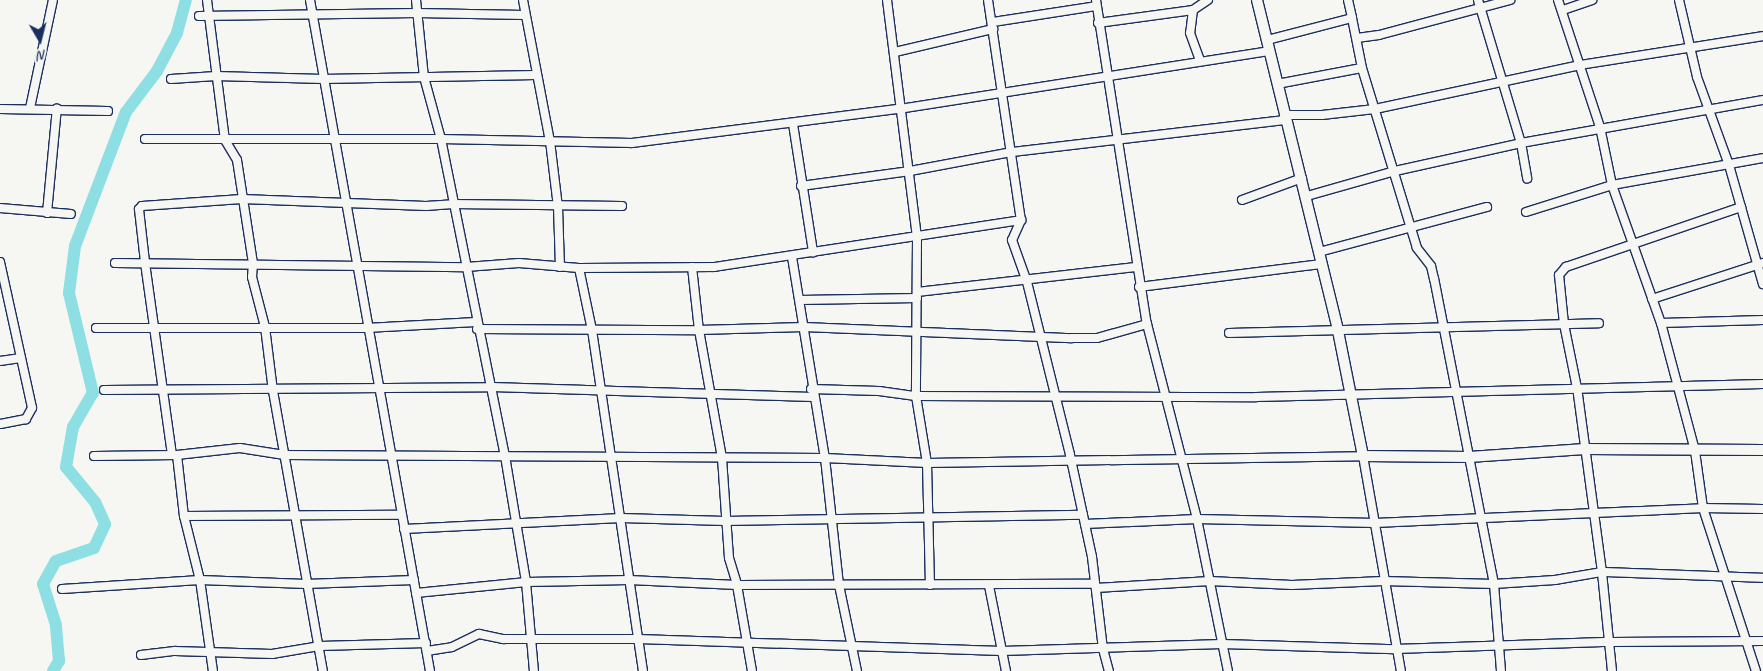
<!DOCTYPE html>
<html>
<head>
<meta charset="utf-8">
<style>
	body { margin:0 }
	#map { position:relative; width:1763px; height:671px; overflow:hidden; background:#f6f6f2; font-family:Caveat,sans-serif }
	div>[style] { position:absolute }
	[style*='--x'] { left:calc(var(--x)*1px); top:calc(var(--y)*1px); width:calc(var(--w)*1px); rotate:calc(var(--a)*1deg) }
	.river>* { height:12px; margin:-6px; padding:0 6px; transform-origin:6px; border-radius:6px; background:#8edfe4 }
	.roads { filter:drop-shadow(1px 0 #1b2f5e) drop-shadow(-1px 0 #1b2f5e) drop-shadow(0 1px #1b2f5e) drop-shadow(0 -1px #1b2f5e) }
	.minor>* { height:8px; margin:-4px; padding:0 4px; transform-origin:4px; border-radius:4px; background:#f6f6f2 }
	.tertiary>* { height:10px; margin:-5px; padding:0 5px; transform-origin:5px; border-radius:5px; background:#f6f6f2 }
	span { translate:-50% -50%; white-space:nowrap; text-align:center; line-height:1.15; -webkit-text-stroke:4px #f6f6f2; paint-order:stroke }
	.north { position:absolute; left:15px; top:15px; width:50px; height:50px; -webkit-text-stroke:4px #f6f6f2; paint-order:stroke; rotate:172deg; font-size:14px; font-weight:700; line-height:20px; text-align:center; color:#1b2f5e }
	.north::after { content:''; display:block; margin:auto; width:18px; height:22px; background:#1b2f5e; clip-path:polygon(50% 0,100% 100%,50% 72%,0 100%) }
</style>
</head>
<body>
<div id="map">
	<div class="river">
		<i style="--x:53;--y:671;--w:12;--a:-59"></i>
		<i style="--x:59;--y:661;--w:36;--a:-95"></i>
		<i style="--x:56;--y:625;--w:43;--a:-107.6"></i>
		<i style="--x:43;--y:584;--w:26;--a:-61"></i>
		<i style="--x:56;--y:561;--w:40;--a:-18.9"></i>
		<i style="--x:94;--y:548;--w:26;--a:-65"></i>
		<i style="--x:105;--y:524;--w:24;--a:-114"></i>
		<i style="--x:95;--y:502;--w:45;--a:-129.6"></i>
		<i style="--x:66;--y:467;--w:41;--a:-80.1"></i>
		<i style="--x:73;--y:427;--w:39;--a:-60"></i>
		<i style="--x:93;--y:393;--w:103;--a:-103.5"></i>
		<i style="--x:69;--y:293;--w:47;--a:-82.7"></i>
		<i style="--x:75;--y:246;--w:143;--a:-69.2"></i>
		<i style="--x:126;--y:112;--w:51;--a:-52.9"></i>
		<i style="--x:157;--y:71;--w:43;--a:-62.2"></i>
		<i style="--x:177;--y:33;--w:34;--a:-75"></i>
	</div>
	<div class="roads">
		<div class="minor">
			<i style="--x:207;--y:0;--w:141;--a:82.7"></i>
			<i style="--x:225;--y:140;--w:23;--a:59"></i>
			<i style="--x:237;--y:160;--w:104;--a:81.2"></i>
			<i style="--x:253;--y:263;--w:14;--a:94"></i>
			<i style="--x:252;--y:277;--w:52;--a:75.4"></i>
			<i style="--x:265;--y:327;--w:64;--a:82.9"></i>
			<i style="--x:273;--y:391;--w:284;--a:79.9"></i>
			<i style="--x:310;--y:0;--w:682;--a:79.86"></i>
			<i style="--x:416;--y:0;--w:77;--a:84.1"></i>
			<i style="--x:424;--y:77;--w:64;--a:74.7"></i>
			<i style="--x:441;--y:139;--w:323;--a:78.6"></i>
			<i style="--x:505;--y:456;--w:128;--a:80.5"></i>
			<i style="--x:526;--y:582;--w:89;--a:84.9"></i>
			<i style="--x:523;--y:0;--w:144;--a:79.2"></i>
			<i style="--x:550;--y:141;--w:66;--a:83.1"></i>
			<i style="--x:558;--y:207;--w:60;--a:88.1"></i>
			<i style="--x:887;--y:0;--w:240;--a:82.8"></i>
			<i style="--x:917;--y:238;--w:158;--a:90.4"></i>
			<i style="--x:916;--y:396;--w:68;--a:80.7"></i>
			<i style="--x:927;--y:463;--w:122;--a:88.6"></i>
			<i style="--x:988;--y:0;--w:222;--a:81.5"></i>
			<i style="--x:1021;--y:220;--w:22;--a:114"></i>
			<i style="--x:1012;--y:240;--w:45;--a:70.3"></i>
			<i style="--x:1027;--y:282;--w:178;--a:76"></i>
			<i style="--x:1070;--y:455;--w:104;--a:77.8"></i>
			<i style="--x:1092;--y:557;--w:93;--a:83.2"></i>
			<i style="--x:1103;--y:649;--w:23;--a:75"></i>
			<i style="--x:1096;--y:0;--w:328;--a:81.1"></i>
			<i style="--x:1147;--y:324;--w:201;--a:75.6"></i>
			<i style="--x:1197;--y:519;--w:155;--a:78.5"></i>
			<i style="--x:1348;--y:0;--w:18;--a:77"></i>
			<i style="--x:1478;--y:0;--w:149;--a:73.3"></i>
			<i style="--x:1521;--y:143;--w:36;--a:80"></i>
			<i style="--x:1558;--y:0;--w:134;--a:71.7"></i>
			<i style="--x:1600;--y:127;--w:59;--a:78.3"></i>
			<i style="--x:1612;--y:185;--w:146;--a:70.5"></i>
			<i style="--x:1661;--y:323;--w:132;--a:75.1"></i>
			<i style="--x:1695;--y:451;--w:58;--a:82"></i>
			<i style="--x:1703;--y:508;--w:171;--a:72"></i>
			<i style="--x:1679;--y:0;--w:79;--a:76.8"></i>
			<i style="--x:1697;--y:77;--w:94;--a:70"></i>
			<i style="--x:1729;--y:165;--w:124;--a:74.1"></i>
			<i style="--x:1193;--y:10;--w:23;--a:97"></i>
			<i style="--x:1190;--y:33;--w:30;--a:70"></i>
			<i style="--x:1563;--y:10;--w:31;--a:-19"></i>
			<i style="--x:199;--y:16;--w:218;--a:-0.8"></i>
			<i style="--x:417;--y:13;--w:107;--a:1.1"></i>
			<i style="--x:993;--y:22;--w:104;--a:-8.8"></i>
			<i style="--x:1098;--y:23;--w:96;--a:-7.8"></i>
			<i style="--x:1193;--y:10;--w:18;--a:-34"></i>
			<i style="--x:1357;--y:38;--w:22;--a:-8"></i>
			<i style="--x:1379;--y:35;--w:136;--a:-15"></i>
			<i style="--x:895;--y:52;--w:101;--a:-13.2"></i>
			<i style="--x:171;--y:79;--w:45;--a:-3.8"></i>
			<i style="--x:216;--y:76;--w:107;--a:1.6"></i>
			<i style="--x:323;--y:79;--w:213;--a:-1.1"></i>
			<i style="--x:1277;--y:84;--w:86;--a:-10.7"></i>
			<i style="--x:30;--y:108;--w:110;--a:-78"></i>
			<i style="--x:0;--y:109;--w:108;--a:1.1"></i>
			<i style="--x:1284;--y:115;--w:38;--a:0"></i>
			<i style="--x:1322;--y:115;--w:53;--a:-6.5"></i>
			<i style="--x:1375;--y:109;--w:210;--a:-12.1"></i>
			<i style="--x:1580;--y:65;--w:185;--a:-9"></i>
			<i style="--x:793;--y:124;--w:130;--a:81.1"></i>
			<i style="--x:145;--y:139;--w:296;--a:0"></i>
			<i style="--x:441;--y:139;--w:191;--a:1.2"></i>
			<i style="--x:632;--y:143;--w:269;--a:-7.3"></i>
			<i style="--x:899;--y:109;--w:375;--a:-8.9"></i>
			<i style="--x:801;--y:186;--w:110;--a:-7.8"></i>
			<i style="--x:910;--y:171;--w:104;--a:-10.6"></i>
			<i style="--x:1012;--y:152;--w:275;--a:-6.7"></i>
			<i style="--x:1307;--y:196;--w:91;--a:-15.9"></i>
			<i style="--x:1395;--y:171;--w:129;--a:-12.5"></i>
			<i style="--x:1521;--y:143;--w:246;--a:-10.1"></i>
			<i style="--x:1242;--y:200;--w:64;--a:-20.1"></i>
			<i style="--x:0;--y:208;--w:71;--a:4.8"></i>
			<i style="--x:1526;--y:212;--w:90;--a:-17.4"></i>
			<i style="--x:1612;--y:185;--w:153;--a:-10.1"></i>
			<i style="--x:47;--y:213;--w:105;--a:-84.6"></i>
			<i style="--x:1319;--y:252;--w:174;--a:-15"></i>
			<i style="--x:792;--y:257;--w:204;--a:80.7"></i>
			<i style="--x:825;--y:458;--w:128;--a:83.7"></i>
			<i style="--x:839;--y:585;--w:88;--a:78.2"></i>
			<i style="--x:0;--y:262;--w:149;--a:77.6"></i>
			<i style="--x:32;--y:408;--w:13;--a:119"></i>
			<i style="--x:26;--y:419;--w:26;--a:169"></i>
			<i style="--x:115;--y:263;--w:351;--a:0.7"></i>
			<i style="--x:466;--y:267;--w:53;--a:-4.3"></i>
			<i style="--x:519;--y:263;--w:60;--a:4.8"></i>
			<i style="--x:579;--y:268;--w:135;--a:-0.4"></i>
			<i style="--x:714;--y:267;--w:311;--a:-8.7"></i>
			<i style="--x:692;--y:267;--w:63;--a:83.7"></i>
			<i style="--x:699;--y:330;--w:130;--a:79.8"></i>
			<i style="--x:722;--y:458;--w:100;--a:86"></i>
			<i style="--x:729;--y:558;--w:28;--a:73"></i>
			<i style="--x:737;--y:585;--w:87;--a:80.1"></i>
			<i style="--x:579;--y:268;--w:63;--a:78.2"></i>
			<i style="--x:592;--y:330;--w:345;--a:81.5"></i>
			<i style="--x:1139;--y:287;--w:184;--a:-7.2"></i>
			<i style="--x:917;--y:292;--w:220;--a:-6.5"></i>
			<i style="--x:1652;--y:299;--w:117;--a:-18"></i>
			<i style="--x:800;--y:300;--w:117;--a:-1"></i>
			<i style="--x:1661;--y:323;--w:102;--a:-1.7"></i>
			<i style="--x:96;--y:328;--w:270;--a:0"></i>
			<i style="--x:366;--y:328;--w:110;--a:-3.1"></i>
			<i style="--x:477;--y:329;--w:222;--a:0.3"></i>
			<i style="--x:699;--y:330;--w:105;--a:-1.6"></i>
			<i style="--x:804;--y:327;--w:268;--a:2.4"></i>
			<i style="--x:1072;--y:338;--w:25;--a:0"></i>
			<i style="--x:1097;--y:338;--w:52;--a:-15.6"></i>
			<i style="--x:1229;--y:333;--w:370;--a:-1.5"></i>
			<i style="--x:0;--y:361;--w:21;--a:-8"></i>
			<i style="--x:811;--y:389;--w:68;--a:1.7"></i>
			<i style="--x:879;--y:391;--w:37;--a:8"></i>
			<i style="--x:916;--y:396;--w:340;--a:0.2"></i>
			<i style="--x:1256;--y:397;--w:507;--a:-1.47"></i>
			<i style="--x:104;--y:390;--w:388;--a:-0.4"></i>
			<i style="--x:492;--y:387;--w:321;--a:1.8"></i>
			<i style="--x:172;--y:455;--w:195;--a:-98"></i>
			<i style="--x:145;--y:262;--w:53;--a:-96.5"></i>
			<i style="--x:139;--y:209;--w:4;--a:-45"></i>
			<i style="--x:142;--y:206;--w:100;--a:-4"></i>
			<i style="--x:242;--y:199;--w:184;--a:2.2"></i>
			<i style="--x:426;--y:206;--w:27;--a:-4"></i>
			<i style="--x:453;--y:204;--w:169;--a:0.7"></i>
			<i style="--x:177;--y:455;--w:61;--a:83.5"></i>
			<i style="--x:184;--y:516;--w:66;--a:76"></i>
			<i style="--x:200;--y:580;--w:92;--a:81.9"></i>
			<i style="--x:94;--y:456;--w:83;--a:-0.7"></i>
			<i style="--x:177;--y:455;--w:63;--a:-6.3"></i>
			<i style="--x:240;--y:448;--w:45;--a:9"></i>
			<i style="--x:284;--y:455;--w:541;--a:0.32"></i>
			<i style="--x:825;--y:458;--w:102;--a:2.8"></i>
			<i style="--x:927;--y:463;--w:436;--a:-0.9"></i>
			<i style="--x:1363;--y:456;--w:218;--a:80"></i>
			<i style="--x:184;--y:516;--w:217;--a:-0.3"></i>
			<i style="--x:1085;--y:524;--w:112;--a:-2.6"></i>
			<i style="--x:1197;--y:519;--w:178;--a:1.3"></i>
			<i style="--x:1375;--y:523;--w:328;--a:-2.6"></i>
			<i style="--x:1703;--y:508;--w:60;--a:1"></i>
			<i style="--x:404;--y:529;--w:217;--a:-2.9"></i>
			<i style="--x:621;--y:518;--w:104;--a:1.7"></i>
			<i style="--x:725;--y:521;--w:358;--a:-1"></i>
			<i style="--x:989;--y:586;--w:87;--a:78.7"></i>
			<i style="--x:1096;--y:588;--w:114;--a:-3.5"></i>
			<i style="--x:1210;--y:581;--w:82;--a:2.8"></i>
			<i style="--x:1292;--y:585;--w:91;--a:-2.5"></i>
			<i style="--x:1383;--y:581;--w:111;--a:1.5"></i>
			<i style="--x:1494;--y:584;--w:311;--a:-101.1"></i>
			<i style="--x:1434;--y:279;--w:13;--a:-103"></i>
			<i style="--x:1431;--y:266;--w:23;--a:-128"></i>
			<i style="--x:1417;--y:248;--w:188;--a:-107"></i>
			<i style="--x:1362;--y:68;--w:51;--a:-101.3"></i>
			<i style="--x:1352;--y:18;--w:88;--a:165.5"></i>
			<i style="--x:62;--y:589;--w:138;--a:-3.7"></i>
			<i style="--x:200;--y:580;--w:106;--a:2.2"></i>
			<i style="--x:306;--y:584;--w:108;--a:-2.1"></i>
			<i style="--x:416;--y:593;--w:111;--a:-5.7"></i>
			<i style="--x:526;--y:582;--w:103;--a:-1.1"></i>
			<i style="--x:629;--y:580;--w:108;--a:2.7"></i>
			<i style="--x:737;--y:585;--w:358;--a:-0.2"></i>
			<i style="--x:427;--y:651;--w:25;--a:-9"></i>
			<i style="--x:452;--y:647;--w:30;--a:-26"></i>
			<i style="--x:479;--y:634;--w:25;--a:12"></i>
			<i style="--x:503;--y:639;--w:135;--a:0"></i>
			<i style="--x:638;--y:639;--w:364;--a:1.9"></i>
			<i style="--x:1002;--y:651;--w:220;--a:-1.8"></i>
			<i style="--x:1222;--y:644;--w:173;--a:1.7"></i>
			<i style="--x:1395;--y:649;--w:216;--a:-1.9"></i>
			<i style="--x:1611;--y:642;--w:152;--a:-0.4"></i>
			<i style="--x:141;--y:655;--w:34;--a:-7"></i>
			<i style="--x:175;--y:651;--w:97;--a:1.8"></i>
			<i style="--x:272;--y:654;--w:49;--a:-9.5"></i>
			<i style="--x:320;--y:646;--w:106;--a:-1.6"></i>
			<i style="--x:1501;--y:671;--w:87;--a:-94.6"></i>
			<i style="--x:1494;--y:584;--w:61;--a:-3.8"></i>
			<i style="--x:1555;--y:580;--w:48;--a:-9.7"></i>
			<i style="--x:1602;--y:572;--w:161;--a:2.1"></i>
			<i style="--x:1612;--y:671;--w:100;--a:-95.8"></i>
			<i style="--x:1602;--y:572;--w:186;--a:-97.7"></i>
			<i style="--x:1577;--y:388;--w:65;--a:-101.5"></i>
			<i style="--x:1564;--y:324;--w:49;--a:-95.8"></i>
			<i style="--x:1559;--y:275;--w:11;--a:-49"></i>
			<i style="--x:1566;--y:267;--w:185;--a:-18.9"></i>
		</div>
		<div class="tertiary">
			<i style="--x:1257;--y:0;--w:341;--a:76.2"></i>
			<i style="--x:1338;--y:331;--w:127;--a:78.7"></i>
			<i style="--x:1363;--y:456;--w:106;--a:0.5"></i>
			<i style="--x:1469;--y:457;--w:116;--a:-3.9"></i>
			<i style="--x:1585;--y:449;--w:178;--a:0.3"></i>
		</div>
	</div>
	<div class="north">N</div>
</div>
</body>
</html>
